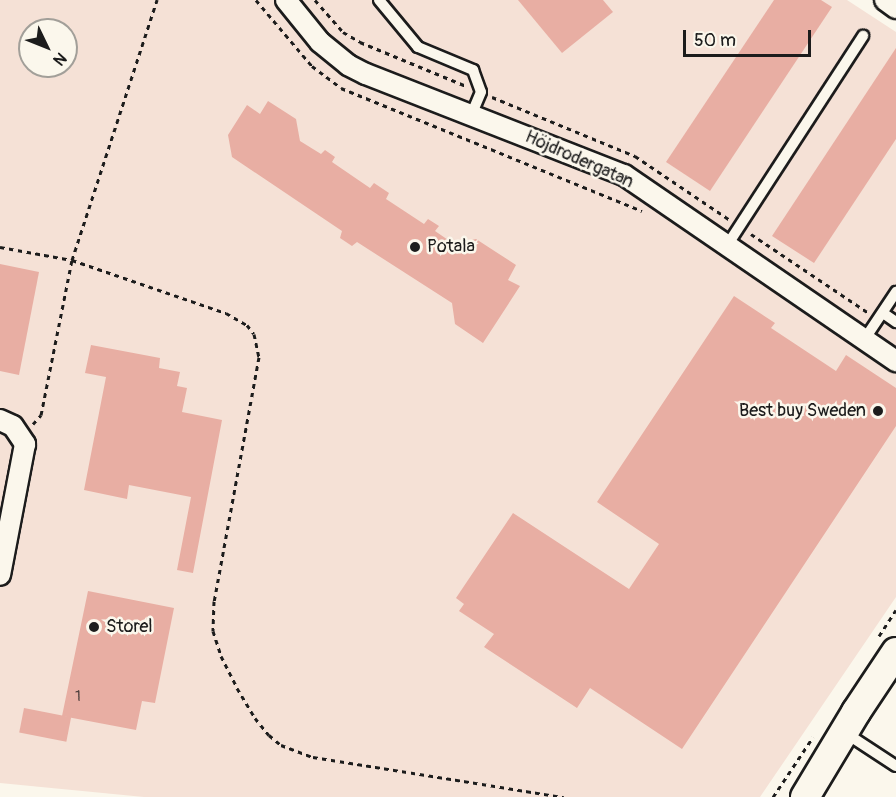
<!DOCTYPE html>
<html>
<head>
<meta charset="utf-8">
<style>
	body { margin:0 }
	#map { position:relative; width:896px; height:797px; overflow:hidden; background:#fbf7ec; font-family:Pangolin,sans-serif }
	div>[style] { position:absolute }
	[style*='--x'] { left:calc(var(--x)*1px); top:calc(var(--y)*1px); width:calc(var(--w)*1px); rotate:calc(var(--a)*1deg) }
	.built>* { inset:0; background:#f5e1d6 }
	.building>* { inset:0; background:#e8aea3; transform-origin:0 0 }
	.path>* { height:3px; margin-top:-1.5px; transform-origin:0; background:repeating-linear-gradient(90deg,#1c1c1c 0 4.5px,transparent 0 9px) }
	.roads { filter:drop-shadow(2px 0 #1c1c1c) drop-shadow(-2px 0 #1c1c1c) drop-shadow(0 2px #1c1c1c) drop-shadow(0 -2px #1c1c1c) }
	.lane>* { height:10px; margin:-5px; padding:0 5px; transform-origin:5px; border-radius:5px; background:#fbf7ec }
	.street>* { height:20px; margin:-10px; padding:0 10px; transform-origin:10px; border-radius:10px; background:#fbf7ec }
	.secondary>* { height:28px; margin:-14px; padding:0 14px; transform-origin:14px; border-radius:14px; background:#fbf7ec }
	.dots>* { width:16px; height:16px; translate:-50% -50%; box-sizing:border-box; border:3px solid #fbf7ec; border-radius:50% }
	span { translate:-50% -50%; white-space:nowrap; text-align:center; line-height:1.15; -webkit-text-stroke:5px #fbf7ec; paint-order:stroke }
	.number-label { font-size:15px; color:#4f403e }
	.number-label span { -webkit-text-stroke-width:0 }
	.street-label { font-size:18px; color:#1c1c1c }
	.poi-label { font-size:18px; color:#1c1c1c }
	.left { translate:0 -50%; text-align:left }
	.right { translate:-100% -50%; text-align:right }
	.north { position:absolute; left:18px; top:18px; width:60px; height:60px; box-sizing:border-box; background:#fbf7ec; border:2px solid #a29f99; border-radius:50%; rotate:133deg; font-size:16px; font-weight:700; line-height:24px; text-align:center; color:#1c1c1c }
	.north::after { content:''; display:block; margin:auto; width:21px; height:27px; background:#1c1c1c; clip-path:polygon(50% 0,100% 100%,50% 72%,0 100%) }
	.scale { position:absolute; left:683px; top:30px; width:128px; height:27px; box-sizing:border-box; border:3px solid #1c1c1c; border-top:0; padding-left:8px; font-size:18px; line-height:21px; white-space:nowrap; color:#1c1c1c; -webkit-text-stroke:4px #fbf7ec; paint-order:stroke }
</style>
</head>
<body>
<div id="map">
	<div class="built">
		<i style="clip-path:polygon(evenodd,0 0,847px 0,896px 32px,896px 597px,760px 797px,144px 797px,0 783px,0 0,30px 30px,66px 30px,66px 66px,30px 66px,30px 30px)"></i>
	</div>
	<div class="building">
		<i style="clip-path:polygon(518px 0,603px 0,613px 12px,562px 53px)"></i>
		<i style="clip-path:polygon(774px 0,821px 0,832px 7px,710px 191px,666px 162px)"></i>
		<i style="clip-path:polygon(896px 48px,896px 139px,814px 263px,772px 236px)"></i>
		<i style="clip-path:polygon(268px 101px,296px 119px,300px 141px,321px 154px,325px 150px,335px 157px,332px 162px,370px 188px,374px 183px,389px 193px,386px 199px,424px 224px,428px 219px,439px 226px,435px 231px,454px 244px,476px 239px,516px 265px,508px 280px,520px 286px,483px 343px,455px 324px,452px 303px,357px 242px,352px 246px,340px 238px,342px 231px,232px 157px,228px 135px,247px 105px,260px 114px)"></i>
		<i style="clip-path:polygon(0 264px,39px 272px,19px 375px,0 371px)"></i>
		<i style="clip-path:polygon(734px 296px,775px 323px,771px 328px,836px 371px,846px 355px,896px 388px,896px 426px,682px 749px,590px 688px,577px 708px,484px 647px,494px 634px,459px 611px,464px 604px,456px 598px,513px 513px,629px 589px,659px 544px,597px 502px)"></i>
		<i style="clip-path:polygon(91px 345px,160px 358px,159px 368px,180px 372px,177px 386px,187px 388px,182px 412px,222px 420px,193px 573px,177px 570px,191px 497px,129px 485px,127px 499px,84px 490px,106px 377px,85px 373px)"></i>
		<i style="clip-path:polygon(88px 591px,174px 608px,155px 703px,142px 701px,136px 730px,62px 716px)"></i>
		<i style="left:24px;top:708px;width:48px;height:25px;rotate:11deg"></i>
	</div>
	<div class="path">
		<i style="--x:256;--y:0;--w:87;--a:49.7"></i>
		<i style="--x:312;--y:66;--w:36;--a:37"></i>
		<i style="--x:341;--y:88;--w:325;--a:22.2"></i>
		<i style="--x:315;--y:0;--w:43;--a:48.8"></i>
		<i style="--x:343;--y:32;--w:20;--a:30"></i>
		<i style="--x:360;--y:42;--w:113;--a:22.5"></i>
		<i style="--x:492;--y:97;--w:155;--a:22.4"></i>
		<i style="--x:635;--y:156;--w:115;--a:34"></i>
		<i style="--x:751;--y:234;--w:140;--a:33.9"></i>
		<i style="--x:0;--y:247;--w:73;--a:10.2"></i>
		<i style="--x:72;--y:260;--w:163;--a:19"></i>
		<i style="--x:226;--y:313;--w:24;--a:30"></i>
		<i style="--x:247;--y:325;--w:11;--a:52"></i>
		<i style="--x:254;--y:334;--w:24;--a:78"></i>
		<i style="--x:259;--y:357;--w:248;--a:100.4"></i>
		<i style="--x:214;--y:601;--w:30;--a:92"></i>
		<i style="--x:213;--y:631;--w:26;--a:72"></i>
		<i style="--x:221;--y:656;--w:36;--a:63"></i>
		<i style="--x:237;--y:688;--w:35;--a:59"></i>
		<i style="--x:255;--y:718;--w:22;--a:51"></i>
		<i style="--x:269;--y:735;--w:16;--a:40"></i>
		<i style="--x:281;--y:745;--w:34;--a:21"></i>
		<i style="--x:313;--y:757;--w:254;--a:9.1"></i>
		<i style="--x:33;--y:424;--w:12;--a:-48"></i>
		<i style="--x:41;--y:415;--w:158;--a:-78.7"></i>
		<i style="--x:72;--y:260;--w:274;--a:-71.9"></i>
		<i style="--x:879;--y:636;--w:31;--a:-57"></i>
		<i style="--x:773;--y:797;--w:72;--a:-56.3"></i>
	</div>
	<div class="roads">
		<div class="lane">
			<i style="--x:379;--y:0;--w:61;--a:50.3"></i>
			<i style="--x:418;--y:47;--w:60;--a:22.7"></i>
			<i style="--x:473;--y:70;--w:23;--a:70"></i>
			<i style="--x:481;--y:92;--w:25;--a:113"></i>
			<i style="--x:726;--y:247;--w:252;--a:-57"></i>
			<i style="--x:883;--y:313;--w:16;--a:35"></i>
			<i style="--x:864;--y:340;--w:58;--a:-56.3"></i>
			<i style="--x:844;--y:732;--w:62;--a:33.2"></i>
		</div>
		<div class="street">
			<i style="--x:286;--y:0;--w:54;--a:51"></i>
			<i style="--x:320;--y:42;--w:36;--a:39"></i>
			<i style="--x:348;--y:65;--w:20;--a:27"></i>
			<i style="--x:366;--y:74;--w:277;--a:21.4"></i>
			<i style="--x:624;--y:175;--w:330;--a:34.4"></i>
			<i style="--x:885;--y:0;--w:14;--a:36"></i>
			<i style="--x:0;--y:420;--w:14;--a:25"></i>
			<i style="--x:13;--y:426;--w:22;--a:56"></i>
			<i style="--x:25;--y:444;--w:133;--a:100.8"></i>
		</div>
		<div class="secondary">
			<i style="--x:805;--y:797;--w:99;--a:-59"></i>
			<i style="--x:856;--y:712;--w:72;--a:-56.3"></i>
		</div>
	</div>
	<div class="dots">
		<i style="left:415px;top:247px;background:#1c1c1c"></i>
		<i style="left:878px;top:411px;background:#1c1c1c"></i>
		<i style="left:94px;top:627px;background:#1c1c1c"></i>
	</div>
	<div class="number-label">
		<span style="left:78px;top:697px">1</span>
	</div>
	<div class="street-label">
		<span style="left:579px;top:160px;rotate:24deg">Höjdrodergatan</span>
	</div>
	<div class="poi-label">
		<span class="left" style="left:427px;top:247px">Potala</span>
		<span class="right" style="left:866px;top:411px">Best buy Sweden</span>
		<span class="left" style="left:106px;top:627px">Storel</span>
	</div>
	<div class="north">N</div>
	<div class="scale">50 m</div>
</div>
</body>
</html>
